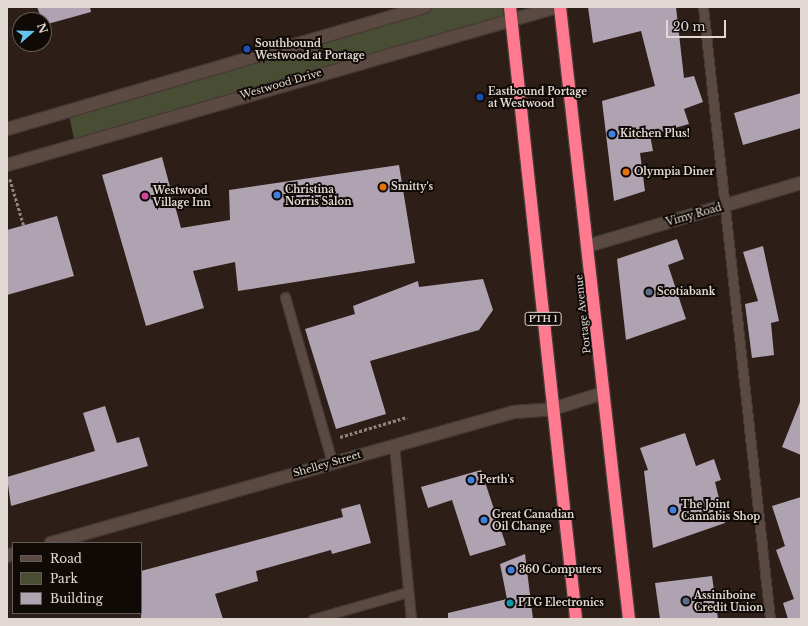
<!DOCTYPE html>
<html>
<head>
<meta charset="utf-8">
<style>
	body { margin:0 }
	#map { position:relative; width:808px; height:626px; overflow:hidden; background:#2d1e18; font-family:"Libre Baskerville",serif }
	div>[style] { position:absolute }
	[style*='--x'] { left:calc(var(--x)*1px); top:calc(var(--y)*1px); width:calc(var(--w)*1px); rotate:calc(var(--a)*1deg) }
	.green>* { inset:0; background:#494d33 }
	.building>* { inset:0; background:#afa2b1 }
	.path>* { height:2.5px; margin-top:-1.25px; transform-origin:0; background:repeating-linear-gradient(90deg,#8f837e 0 3px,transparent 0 5px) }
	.roads { filter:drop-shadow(1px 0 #463a36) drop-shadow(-1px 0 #463a36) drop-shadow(0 1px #463a36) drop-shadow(0 -1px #463a36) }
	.lane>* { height:9px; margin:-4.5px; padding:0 4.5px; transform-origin:4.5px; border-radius:4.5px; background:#5b4a42 }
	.street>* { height:12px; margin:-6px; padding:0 6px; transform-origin:6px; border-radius:6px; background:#5b4a42 }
	.secondary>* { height:12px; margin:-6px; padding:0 6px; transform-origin:6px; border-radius:6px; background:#5b4a42 }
	.highway>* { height:12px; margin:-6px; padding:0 6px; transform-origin:6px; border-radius:6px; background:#ff7a8f }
	.dots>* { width:11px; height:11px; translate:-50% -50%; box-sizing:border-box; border:2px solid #100a07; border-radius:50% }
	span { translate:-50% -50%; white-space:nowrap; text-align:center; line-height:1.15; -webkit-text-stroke:4px #100a07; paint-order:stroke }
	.shield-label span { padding:1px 3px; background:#100a07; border:1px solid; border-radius:3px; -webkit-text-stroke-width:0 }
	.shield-label { font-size:9px; color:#e2d8d3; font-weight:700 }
	.poi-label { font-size:10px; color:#e2d8d3; font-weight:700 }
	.left { translate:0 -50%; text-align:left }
	.street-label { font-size:10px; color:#e2d8d3 }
	.frame { position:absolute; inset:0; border:8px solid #e2d8d3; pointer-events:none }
	.legend { position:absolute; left:12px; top:542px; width:130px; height:72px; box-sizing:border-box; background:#100a07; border:1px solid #645c59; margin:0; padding:5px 7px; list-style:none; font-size:12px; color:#e2d8d3 }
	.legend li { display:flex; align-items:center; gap:8px; height:20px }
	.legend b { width:20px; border:1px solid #645c59 }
	.north { position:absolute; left:12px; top:12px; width:40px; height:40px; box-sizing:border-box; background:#100a07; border:1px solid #645c59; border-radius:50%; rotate:70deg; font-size:11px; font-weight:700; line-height:16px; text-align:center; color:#e2d8d3 }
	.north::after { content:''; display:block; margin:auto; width:14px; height:18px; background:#65c5ef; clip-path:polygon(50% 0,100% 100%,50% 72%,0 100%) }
	.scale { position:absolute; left:666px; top:20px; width:60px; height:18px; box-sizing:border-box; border:2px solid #e2d8d3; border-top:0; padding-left:5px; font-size:12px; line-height:14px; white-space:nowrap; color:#e2d8d3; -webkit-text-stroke:3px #100a07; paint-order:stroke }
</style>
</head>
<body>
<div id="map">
	<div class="green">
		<i style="clip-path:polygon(425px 7px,510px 7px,511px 18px,75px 143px,68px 111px)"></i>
	</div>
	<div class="building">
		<i style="clip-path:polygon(37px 7px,90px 7px,91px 12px,44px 25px)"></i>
		<i style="clip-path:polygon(588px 7px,676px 7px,684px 78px,694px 76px,703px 102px,684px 109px,689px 124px,650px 135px,653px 151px,640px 153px,645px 191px,614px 201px,602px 101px,655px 86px,641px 31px,593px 43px)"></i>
		<i style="clip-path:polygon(801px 93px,801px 128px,743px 145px,734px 113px)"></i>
		<i style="clip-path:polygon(162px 157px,181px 228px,230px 220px,229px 190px,399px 165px,415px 263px,238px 291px,235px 262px,193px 271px,204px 308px,146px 326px,102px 175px)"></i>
		<i style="clip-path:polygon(57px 216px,74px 276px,7px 295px,7px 230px)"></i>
		<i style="clip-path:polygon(677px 239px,684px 259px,668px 265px,686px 319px,626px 340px,617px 259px)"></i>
		<i style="clip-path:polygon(763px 246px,779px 321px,771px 323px,774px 355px,752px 358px,745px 304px,758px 301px,743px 252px)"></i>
		<i style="clip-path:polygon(483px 279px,493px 310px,479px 330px,370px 361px,386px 414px,336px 429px,305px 329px,355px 314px,353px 306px,418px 281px,419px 287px)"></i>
		<i style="clip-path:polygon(800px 402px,801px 402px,801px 455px,782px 447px)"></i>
		<i style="clip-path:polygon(105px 406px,117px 443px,139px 437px,148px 466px,11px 506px,7px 477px,95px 451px,83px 413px)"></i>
		<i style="clip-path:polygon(685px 433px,696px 466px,714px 459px,721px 480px,715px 482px,725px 523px,653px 548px,644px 471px,648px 470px,640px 448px)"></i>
		<i style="clip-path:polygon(481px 470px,506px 545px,470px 556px,452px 500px,428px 508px,421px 487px)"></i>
		<i style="clip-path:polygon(801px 497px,801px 619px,788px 619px,783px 603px,794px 599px,776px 550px,785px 546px,772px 506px)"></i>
		<i style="clip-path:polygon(360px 504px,371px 543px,332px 554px,331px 550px,256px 571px,258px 581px,215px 594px,223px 619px,141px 619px,141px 571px,343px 517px,341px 509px)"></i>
		<i style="clip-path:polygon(525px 554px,533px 619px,448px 619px,448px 613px,507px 599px,500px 564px)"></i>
		<i style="clip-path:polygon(712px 576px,718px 619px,660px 619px,655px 583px)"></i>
	</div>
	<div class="path">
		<i style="--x:10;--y:179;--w:49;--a:73.4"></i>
		<i style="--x:340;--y:437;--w:70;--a:-16.6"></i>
	</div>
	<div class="roads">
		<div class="lane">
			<i style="--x:703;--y:7;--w:616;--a:83.75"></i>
			<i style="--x:285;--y:297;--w:172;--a:74.1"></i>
			<i style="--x:394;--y:445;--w:175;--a:84.4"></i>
			<i style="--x:313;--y:619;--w:99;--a:-15.9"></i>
		</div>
		<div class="street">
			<i style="--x:587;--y:246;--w:223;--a:-16.4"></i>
			<i style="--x:51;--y:543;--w:481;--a:-15.8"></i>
			<i style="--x:514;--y:412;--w:39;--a:-4"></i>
			<i style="--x:553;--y:409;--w:52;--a:-17.7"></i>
			<i style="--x:7;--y:556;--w:6;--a:-18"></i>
		</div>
		<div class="secondary">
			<i style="--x:7;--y:129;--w:435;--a:-16.3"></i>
			<i style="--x:7;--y:165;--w:572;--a:-16.03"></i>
		</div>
		<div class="highway">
			<i style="--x:510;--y:7;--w:616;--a:83.84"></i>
			<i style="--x:560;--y:7;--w:616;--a:83.57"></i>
		</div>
	</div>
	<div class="dots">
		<i style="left:247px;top:49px;background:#1a4fb4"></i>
		<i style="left:480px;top:97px;background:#1a4fb4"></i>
		<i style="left:612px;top:134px;background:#3f7fe0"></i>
		<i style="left:626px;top:172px;background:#e8710a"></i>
		<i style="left:383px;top:187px;background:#e8710a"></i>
		<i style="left:277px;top:195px;background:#3f7fe0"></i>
		<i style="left:145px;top:196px;background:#d1479c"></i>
		<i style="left:649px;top:292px;background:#5c6f8a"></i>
		<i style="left:471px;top:480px;background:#3f7fe0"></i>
		<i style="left:673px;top:510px;background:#3f7fe0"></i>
		<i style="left:484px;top:520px;background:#3f7fe0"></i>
		<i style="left:511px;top:570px;background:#3f7fe0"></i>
		<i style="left:686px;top:601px;background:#5c6f8a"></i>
		<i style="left:510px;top:603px;background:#0f9aa8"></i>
	</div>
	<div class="shield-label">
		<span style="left:543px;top:319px">PTH 1</span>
	</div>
	<div class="poi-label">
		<span class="left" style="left:255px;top:49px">Southbound<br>Westwood at Portage</span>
		<span class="left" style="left:488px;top:97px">Eastbound Portage<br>at Westwood</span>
		<span class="left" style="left:620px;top:134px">Kitchen Plus!</span>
		<span class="left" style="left:634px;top:172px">Olympia Diner</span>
		<span class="left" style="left:391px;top:187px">Smitty's</span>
		<span class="left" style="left:285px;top:195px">Christina<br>Norris Salon</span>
		<span class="left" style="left:153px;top:196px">Westwood<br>Village Inn</span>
		<span class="left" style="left:657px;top:292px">Scotiabank</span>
		<span class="left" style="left:479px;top:480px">Perth's</span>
		<span class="left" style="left:681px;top:510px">The Joint<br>Cannabis Shop</span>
		<span class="left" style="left:492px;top:520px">Great Canadian<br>Oil Change</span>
		<span class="left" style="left:519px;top:570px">360 Computers</span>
		<span class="left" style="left:694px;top:601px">Assiniboine<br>Credit Union</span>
		<span class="left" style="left:518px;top:603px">PTG Electronics</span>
	</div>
	<div class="street-label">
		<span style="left:281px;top:84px;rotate:-16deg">Westwood Drive</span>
		<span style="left:694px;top:215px;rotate:-16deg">Vimy Road</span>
		<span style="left:583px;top:314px;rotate:-96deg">Portage Avenue</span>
		<span style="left:327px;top:464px;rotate:-16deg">Shelley Street</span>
	</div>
	<div class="frame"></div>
	<ul class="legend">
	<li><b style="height:5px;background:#5b4a42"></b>Road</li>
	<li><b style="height:11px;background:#494d33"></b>Park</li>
	<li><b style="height:11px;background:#afa2b1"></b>Building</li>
	</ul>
	<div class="north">N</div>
	<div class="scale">20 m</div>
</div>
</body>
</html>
